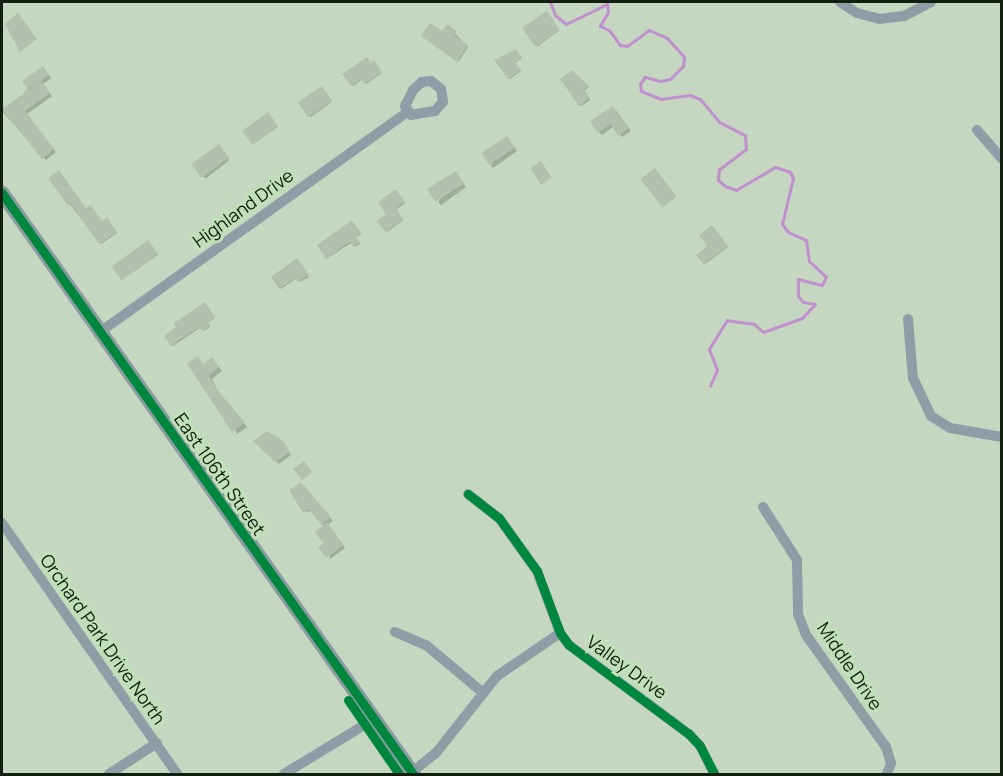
<!DOCTYPE html>
<html>
<head>
<meta charset="utf-8">
<style>
	body { margin:0 }
	#map { position:relative; width:1003px; height:776px; overflow:hidden; background:#c6d7c1; font-family:Manrope,sans-serif }
	div>[style] { position:absolute }
	[style*='--x'] { left:calc(var(--x)*1px); top:calc(var(--y)*1px); width:calc(var(--w)*1px); rotate:calc(var(--a)*1deg) }
	.shadow>* { inset:0; background:#0003; transform-origin:0 0 }
	.stream>* { height:3px; margin:-1.5px; padding:0 1.5px; transform-origin:1.5px; border-radius:1.5px; background:#c190ce }
	.building>* { inset:0; background:#b3c0af; transform-origin:0 0 }
	.street>* { height:10px; margin:-5px; padding:0 5px; transform-origin:5px; border-radius:5px; background:#8f9da6 }
	.secondary>* { height:15px; margin:-7.5px; padding:0 7.5px; transform-origin:7.5px; border-radius:7.5px; background:#8a9ca2 }
	.cycleway>* { height:9px; margin:-4.5px; padding:0 4.5px; transform-origin:4.5px; border-radius:4.5px; background:#00873e }
	span { translate:-50% -50%; white-space:nowrap; text-align:center; line-height:1.15; -webkit-text-stroke:6px #c0e0b8; paint-order:stroke }
	.street-label { font-size:18px; color:#121e0f }
	.frame { position:absolute; inset:0; border:3px solid #121e0f; pointer-events:none }
</style>
</head>
<body>
<div id="map">
	<div class="shadow">
		<i style="left:546px;top:13px;width:22px;height:27px;rotate:54deg"></i>
		<i style="clip-path:polygon(448px 26px,468px 47px,459px 61px,423px 36px,443px 33px)"></i>
		<i style="clip-path:polygon(516px 51px,522px 58px,515px 63px,521px 71px,510px 79px,496px 60px)"></i>
		<i style="clip-path:polygon(374px 62px,382px 73px,366px 84px,363px 79px,353px 86px,344px 74px)"></i>
		<i style="clip-path:polygon(46px 71px,51px 78px,43px 84px,52px 96px,27px 114px,56px 152px,46px 160px,2px 111px,24px 95px)"></i>
		<i style="clip-path:polygon(572px 72px,589px 87px,584px 91px,590px 100px,581px 106px,562px 79px)"></i>
		<i style="left:322px;top:88px;width:17px;height:26px;rotate:54deg"></i>
		<i style="clip-path:polygon(616px 110px,631px 131px,622px 137px,614px 126px,602px 135px,599px 132px)"></i>
		<i style="left:268px;top:114px;width:16px;height:29px;rotate:55deg"></i>
		<i style="clip-path:polygon(509px 140px,517px 151px,493px 168px,491px 165px)"></i>
		<i style="left:218px;top:146px;width:18px;height:30px;rotate:52deg"></i>
		<i style="clip-path:polygon(458px 176px,466px 187px,441px 205px,438px 202px)"></i>
		<i style="clip-path:polygon(50px 179px,102px 223px,107px 219px,117px 233px,101px 244px)"></i>
		<i style="clip-path:polygon(395px 191px,405px 203px,396px 210px,403px 220px,387px 232px,379px 221px,388px 214px)"></i>
		<i style="clip-path:polygon(352px 222px,361px 234px,356px 238px,360px 244px,355px 247px,351px 243px,328px 258px,319px 245px)"></i>
		<i style="clip-path:polygon(712px 227px,728px 247px,705px 264px,698px 255px,709px 247px)"></i>
		<i style="left:148px;top:242px;width:16px;height:42px;rotate:55deg"></i>
		<i style="clip-path:polygon(297px 260px,309px 277px,300px 282px,297px 278px,281px 289px,273px 277px)"></i>
		<i style="clip-path:polygon(205px 304px,215px 318px,207px 323px,210px 327px,204px 331px,201px 327px,173px 346px,166px 336px)"></i>
		<i style="clip-path:polygon(216px 363px,222px 371px,212px 379px,217px 390px,247px 427px,237px 434px,204px 365px)"></i>
		<i style="clip-path:polygon(274px 435px,291px 455px,279px 464px,256px 441px)"></i>
		<i style="clip-path:polygon(301px 484px,333px 521px,327px 525px,345px 548px,330px 559px,324px 527px,312px 511px,304px 512px)"></i>
	</div>
	<div class="stream">
		<i style="--x:550;--y:2;--w:14;--a:69"></i>
		<i style="--x:555;--y:15;--w:14;--a:39"></i>
		<i style="--x:566;--y:24;--w:46;--a:-26"></i>
		<i style="--x:607;--y:4;--w:8;--a:83"></i>
		<i style="--x:608;--y:12;--w:16;--a:120"></i>
		<i style="--x:600;--y:26;--w:10;--a:24"></i>
		<i style="--x:609;--y:30;--w:19;--a:54"></i>
		<i style="--x:620;--y:45;--w:7;--a:8"></i>
		<i style="--x:627;--y:46;--w:27;--a:-36"></i>
		<i style="--x:649;--y:30;--w:20;--a:24"></i>
		<i style="--x:667;--y:38;--w:25;--a:48"></i>
		<i style="--x:684;--y:57;--w:9;--a:96"></i>
		<i style="--x:683;--y:66;--w:18;--a:135"></i>
		<i style="--x:670;--y:79;--w:10;--a:169"></i>
		<i style="--x:660;--y:81;--w:16;--a:-165"></i>
		<i style="--x:645;--y:77;--w:9;--a:126"></i>
		<i style="--x:640;--y:84;--w:7;--a:82"></i>
		<i style="--x:641;--y:91;--w:22;--a:22"></i>
		<i style="--x:661;--y:99;--w:29;--a:-8"></i>
		<i style="--x:690;--y:95;--w:11;--a:22"></i>
		<i style="--x:700;--y:99;--w:30;--a:50"></i>
		<i style="--x:719;--y:122;--w:29;--a:27"></i>
		<i style="--x:745;--y:135;--w:14;--a:86"></i>
		<i style="--x:746;--y:149;--w:34;--a:143"></i>
		<i style="--x:719;--y:169;--w:11;--a:95"></i>
		<i style="--x:718;--y:180;--w:9;--a:41"></i>
		<i style="--x:725;--y:186;--w:12;--a:20"></i>
		<i style="--x:736;--y:190;--w:45;--a:-30.5"></i>
		<i style="--x:775;--y:167;--w:16;--a:18"></i>
		<i style="--x:790;--y:172;--w:7;--a:63"></i>
		<i style="--x:793;--y:178;--w:47;--a:103.4"></i>
		<i style="--x:782;--y:224;--w:10;--a:53"></i>
		<i style="--x:788;--y:232;--w:20;--a:24"></i>
		<i style="--x:806;--y:240;--w:21;--a:82"></i>
		<i style="--x:809;--y:261;--w:23;--a:43"></i>
		<i style="--x:826;--y:277;--w:9;--a:117"></i>
		<i style="--x:822;--y:285;--w:25;--a:-166"></i>
		<i style="--x:798;--y:279;--w:17;--a:90"></i>
		<i style="--x:798;--y:296;--w:8;--a:50"></i>
		<i style="--x:803;--y:302;--w:12;--a:9"></i>
		<i style="--x:815;--y:304;--w:19;--a:133"></i>
		<i style="--x:802;--y:318;--w:41;--a:160.3"></i>
		<i style="--x:763;--y:332;--w:12;--a:-138"></i>
		<i style="--x:754;--y:324;--w:27;--a:-172"></i>
		<i style="--x:727;--y:320;--w:34;--a:122"></i>
		<i style="--x:709;--y:349;--w:22;--a:69"></i>
		<i style="--x:717;--y:370;--w:17;--a:114"></i>
	</div>
	<div class="building">
		<i style="left:547px;top:11px;width:23px;height:30px;rotate:56deg"></i>
		<i style="clip-path:polygon(18px 13px,37px 39px,20px 52px,5px 24px)"></i>
		<i style="clip-path:polygon(430px 23px,442px 31px,447px 24px,457px 31px,454px 35px,468px 45px,457px 62px,421px 36px)"></i>
		<i style="clip-path:polygon(516px 49px,522px 57px,515px 62px,521px 70px,508px 79px,494px 60px)"></i>
		<i style="clip-path:polygon(367px 57px,371px 63px,374px 60px,382px 72px,364px 84px,361px 79px,351px 86px,342px 74px)"></i>
		<i style="clip-path:polygon(43px 66px,49px 75px,41px 81px,50px 93px,25px 111px,54px 149px,42px 159px,2px 109px,23px 94px,27px 88px,22px 81px)"></i>
		<i style="clip-path:polygon(572px 70px,589px 86px,584px 89px,590px 98px,579px 106px,560px 79px)"></i>
		<i style="left:322px;top:86px;width:18px;height:29px;rotate:56deg"></i>
		<i style="clip-path:polygon(613px 106px,629px 128px,618px 136px,611px 124px,598px 133px,590px 121px)"></i>
		<i style="left:268px;top:112px;width:17px;height:32px;rotate:54deg"></i>
		<i style="left:507px;top:136px;width:14px;height:31px;rotate:56deg"></i>
		<i style="left:219px;top:144px;width:17px;height:34px;rotate:54deg"></i>
		<i style="left:541px;top:161px;width:20px;height:13px;rotate:57deg"></i>
		<i style="left:655px;top:168px;width:36px;height:18px;rotate:53deg"></i>
		<i style="clip-path:polygon(59px 170px,86px 208px,91px 205px,102px 221px,107px 217px,117px 232px,99px 244px,71px 204px,68px 206px,48px 178px)"></i>
		<i style="left:456px;top:171px;width:15px;height:34px;rotate:58deg"></i>
		<i style="clip-path:polygon(396px 189px,405px 202px,396px 208px,403px 219px,385px 232px,377px 221px,386px 214px,378px 202px)"></i>
		<i style="clip-path:polygon(352px 220px,361px 233px,356px 237px,360px 242px,353px 247px,349px 242px,326px 259px,317px 245px)"></i>
		<i style="clip-path:polygon(712px 225px,728px 246px,703px 264px,696px 255px,707px 246px,699px 235px)"></i>
		<i style="left:148px;top:240px;width:17px;height:45px;rotate:54deg"></i>
		<i style="clip-path:polygon(297px 258px,309px 275px,298px 282px,295px 278px,279px 289px,271px 277px)"></i>
		<i style="clip-path:polygon(205px 302px,215px 317px,208px 322px,210px 326px,202px 331px,199px 327px,171px 346px,164px 336px,176px 327px,174px 323px)"></i>
		<i style="clip-path:polygon(198px 356px,203px 364px,212px 357px,219px 367px,209px 375px,213px 385px,245px 422px,232px 432px,187px 364px)"></i>
		<i style="clip-path:polygon(267px 431px,282px 440px,290px 452px,275px 462px,253px 441px)"></i>
		<i style="left:304px;top:461px;width:14px;height:13px;rotate:54deg"></i>
		<i style="clip-path:polygon(301px 482px,331px 517px,321px 525px,309px 509px,303px 513px,289px 490px)"></i>
		<i style="clip-path:polygon(327px 522px,344px 545px,326px 558px,318px 547px,323px 543px,315px 532px)"></i>
	</div>
	<div class="street">
		<i style="--x:840;--y:2;--w:20;--a:33"></i>
		<i style="--x:857;--y:13;--w:23;--a:15"></i>
		<i style="--x:879;--y:19;--w:25;--a:-7"></i>
		<i style="--x:904;--y:16;--w:30;--a:-27"></i>
		<i style="--x:431;--y:81;--w:13;--a:39"></i>
		<i style="--x:441;--y:89;--w:13;--a:81"></i>
		<i style="--x:443;--y:102;--w:12;--a:132"></i>
		<i style="--x:435;--y:111;--w:24;--a:171"></i>
		<i style="--x:411;--y:115;--w:11;--a:-124"></i>
		<i style="--x:405;--y:106;--w:18;--a:-63"></i>
		<i style="--x:413;--y:90;--w:12;--a:-42"></i>
		<i style="--x:422;--y:82;--w:9;--a:-6"></i>
		<i style="--x:977;--y:130;--w:38;--a:49"></i>
		<i style="--x:908;--y:319;--w:59;--a:85.2"></i>
		<i style="--x:913;--y:378;--w:42;--a:64.7"></i>
		<i style="--x:931;--y:416;--w:22;--a:32"></i>
		<i style="--x:950;--y:428;--w:53;--a:9.8"></i>
		<i style="--x:100;--y:332;--w:378;--a:-35.6"></i>
		<i style="--x:468;--y:494;--w:39;--a:38"></i>
		<i style="--x:499;--y:518;--w:65;--a:54.4"></i>
		<i style="--x:537;--y:571;--w:66;--a:69.6"></i>
		<i style="--x:560;--y:633;--w:15;--a:53"></i>
		<i style="--x:569;--y:645;--w:149;--a:36.6"></i>
		<i style="--x:689;--y:734;--w:16;--a:47"></i>
		<i style="--x:700;--y:746;--w:31;--a:63"></i>
		<i style="--x:763;--y:507;--w:63;--a:57.3"></i>
		<i style="--x:797;--y:560;--w:54;--a:88.9"></i>
		<i style="--x:798;--y:614;--w:22;--a:69"></i>
		<i style="--x:806;--y:635;--w:138;--a:54.5"></i>
		<i style="--x:886;--y:747;--w:17;--a:73"></i>
		<i style="--x:891;--y:763;--w:12;--a:110"></i>
		<i style="--x:2;--y:523;--w:306;--a:55.1"></i>
		<i style="--x:395;--y:632;--w:34;--a:23"></i>
		<i style="--x:426;--y:645;--w:73;--a:40"></i>
		<i style="--x:411;--y:773;--w:32;--a:-39"></i>
		<i style="--x:436;--y:753;--w:98;--a:-51.6"></i>
		<i style="--x:497;--y:676;--w:76;--a:-34.3"></i>
		<i style="--x:109;--y:774;--w:57;--a:-32.9"></i>
		<i style="--x:284;--y:774;--w:105;--a:-31.4"></i>
	</div>
	<div class="secondary">
		<i style="--x:2;--y:193;--w:712;--a:54.72"></i>
	</div>
	<div class="cycleway">
		<i style="--x:2;--y:193;--w:712;--a:54.72"></i>
		<i style="--x:468;--y:494;--w:39;--a:38"></i>
		<i style="--x:499;--y:518;--w:65;--a:54.4"></i>
		<i style="--x:537;--y:571;--w:66;--a:69.6"></i>
		<i style="--x:560;--y:633;--w:15;--a:53"></i>
		<i style="--x:569;--y:645;--w:149;--a:36.6"></i>
		<i style="--x:689;--y:734;--w:16;--a:47"></i>
		<i style="--x:700;--y:746;--w:31;--a:63"></i>
		<i style="--x:348;--y:700;--w:90;--a:55.4"></i>
	</div>
	<div class="street-label">
		<span style="left:243px;top:208px;rotate:-36deg">Highland Drive</span>
		<span style="left:220px;top:474px;rotate:55deg">East 106th Street</span>
		<span style="left:103px;top:639px;rotate:55deg">Orchard Park Drive North</span>
		<span style="left:850px;top:666px;rotate:56deg">Middle Drive</span>
		<span style="left:627px;top:667px;rotate:36deg">Valley Drive</span>
	</div>
	<div class="frame"></div>
</div>
</body>
</html>
